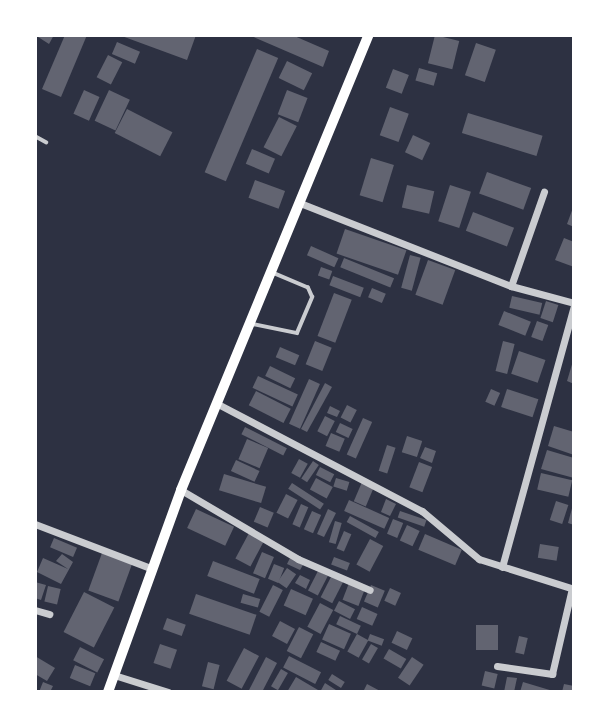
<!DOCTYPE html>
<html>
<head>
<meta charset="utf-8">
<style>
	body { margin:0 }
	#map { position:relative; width:609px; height:727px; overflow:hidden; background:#2d3142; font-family:"PT Sans Narrow",sans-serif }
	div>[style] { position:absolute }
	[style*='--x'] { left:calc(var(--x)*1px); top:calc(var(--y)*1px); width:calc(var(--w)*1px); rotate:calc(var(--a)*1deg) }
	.building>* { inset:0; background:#626471; transform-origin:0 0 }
	.service>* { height:3.5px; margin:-1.75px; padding:0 1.75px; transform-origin:1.75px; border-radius:1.75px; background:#caccd0 }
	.minor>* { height:7px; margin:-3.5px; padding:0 3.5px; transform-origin:3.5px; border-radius:3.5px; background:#caccd0 }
	.secondary>* { height:10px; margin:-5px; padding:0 5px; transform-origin:5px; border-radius:5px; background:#fff }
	span { translate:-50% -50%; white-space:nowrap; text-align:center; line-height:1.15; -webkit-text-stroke:7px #fff; paint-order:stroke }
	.frame { position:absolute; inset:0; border:37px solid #fff; pointer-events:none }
</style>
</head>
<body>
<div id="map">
	<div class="building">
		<i style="clip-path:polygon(35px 35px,54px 35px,49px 44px)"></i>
		<i style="clip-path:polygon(65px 35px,87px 35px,61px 97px,42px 89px)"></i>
		<i style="clip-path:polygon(119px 35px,196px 35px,187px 60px)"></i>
		<i style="clip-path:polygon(249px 35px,292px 35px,329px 51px,323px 67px)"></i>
		<i style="left:435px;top:35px;width:25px;height:29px;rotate:14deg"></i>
		<i style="left:117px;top:42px;width:25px;height:13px;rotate:23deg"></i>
		<i style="left:476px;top:43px;width:21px;height:34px;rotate:19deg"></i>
		<i style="left:257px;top:49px;width:23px;height:134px;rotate:23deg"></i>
		<i style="left:108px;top:55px;width:16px;height:25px;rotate:27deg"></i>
		<i style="left:287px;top:61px;width:28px;height:19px;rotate:26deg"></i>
		<i style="left:419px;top:68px;width:19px;height:13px;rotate:16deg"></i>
		<i style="left:393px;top:69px;width:17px;height:20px;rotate:21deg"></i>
		<i style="left:84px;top:90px;width:17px;height:26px;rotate:24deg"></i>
		<i style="left:109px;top:90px;width:23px;height:34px;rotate:25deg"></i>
		<i style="left:287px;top:90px;width:22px;height:26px;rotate:21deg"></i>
		<i style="left:390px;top:107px;width:20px;height:30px;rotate:20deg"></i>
		<i style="left:127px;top:109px;width:51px;height:27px;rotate:27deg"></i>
		<i style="left:468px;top:113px;width:78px;height:21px;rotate:17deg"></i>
		<i style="left:279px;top:117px;width:20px;height:34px;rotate:27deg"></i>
		<i style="left:413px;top:135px;width:19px;height:19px;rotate:25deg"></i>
		<i style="left:252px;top:149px;width:25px;height:16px;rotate:23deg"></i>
		<i style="left:371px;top:158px;width:24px;height:39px;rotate:17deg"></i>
		<i style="left:487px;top:172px;width:47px;height:23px;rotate:20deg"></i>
		<i style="left:255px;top:180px;width:32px;height:19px;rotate:20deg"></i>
		<i style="left:407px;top:185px;width:28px;height:23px;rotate:13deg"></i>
		<i style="left:450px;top:185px;width:22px;height:38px;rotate:18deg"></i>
		<i style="clip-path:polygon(574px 205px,574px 227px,567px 224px)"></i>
		<i style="left:473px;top:212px;width:44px;height:20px;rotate:21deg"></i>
		<i style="left:345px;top:229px;width:65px;height:26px;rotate:19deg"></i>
		<i style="clip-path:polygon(564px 238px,574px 242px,574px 267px,555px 260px)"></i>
		<i style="left:311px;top:246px;width:30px;height:10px;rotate:24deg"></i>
		<i style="left:410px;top:255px;width:11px;height:34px;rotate:15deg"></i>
		<i style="left:344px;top:258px;width:54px;height:10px;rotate:22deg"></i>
		<i style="left:428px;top:260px;width:29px;height:37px;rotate:20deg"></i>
		<i style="left:321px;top:267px;width:12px;height:9px;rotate:20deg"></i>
		<i style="left:333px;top:276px;width:33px;height:10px;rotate:21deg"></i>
		<i style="left:372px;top:288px;width:15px;height:10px;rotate:23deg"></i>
		<i style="left:334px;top:293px;width:19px;height:46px;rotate:21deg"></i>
		<i style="left:512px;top:296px;width:31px;height:12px;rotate:13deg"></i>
		<i style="left:546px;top:301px;width:13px;height:18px;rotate:18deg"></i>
		<i style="left:504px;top:311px;width:29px;height:15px;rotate:22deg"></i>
		<i style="left:537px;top:321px;width:12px;height:17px;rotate:20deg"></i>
		<i style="left:315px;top:341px;width:18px;height:25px;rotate:22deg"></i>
		<i style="left:503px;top:341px;width:12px;height:31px;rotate:14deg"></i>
		<i style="left:280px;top:347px;width:21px;height:11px;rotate:23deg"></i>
		<i style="left:519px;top:351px;width:28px;height:24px;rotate:19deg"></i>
		<i style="clip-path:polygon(573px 361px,574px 361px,574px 384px,567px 381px)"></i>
		<i style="left:270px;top:366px;width:28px;height:11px;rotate:26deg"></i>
		<i style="left:258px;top:376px;width:44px;height:13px;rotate:25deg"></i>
		<i style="left:309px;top:379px;width:12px;height:49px;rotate:24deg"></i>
		<i style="clip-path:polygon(325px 383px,332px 387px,307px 432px,301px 429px)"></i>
		<i style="left:491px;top:389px;width:10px;height:14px;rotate:24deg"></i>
		<i style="left:507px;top:389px;width:33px;height:19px;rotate:18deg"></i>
		<i style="left:256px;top:391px;width:39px;height:16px;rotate:27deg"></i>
		<i style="left:347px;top:405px;width:11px;height:14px;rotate:27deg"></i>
		<i style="clip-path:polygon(330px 406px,340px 411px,337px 417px,327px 413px)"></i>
		<i style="left:325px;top:416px;width:11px;height:17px;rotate:27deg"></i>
		<i style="left:363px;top:418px;width:10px;height:40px;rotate:24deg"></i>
		<i style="left:340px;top:423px;width:14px;height:10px;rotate:25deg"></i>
		<i style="clip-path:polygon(554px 426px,574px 432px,574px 455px,548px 446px)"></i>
		<i style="left:245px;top:427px;width:47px;height:8px;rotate:27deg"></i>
		<i style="left:331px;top:433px;width:15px;height:14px;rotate:23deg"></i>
		<i style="left:407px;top:436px;width:16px;height:17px;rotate:18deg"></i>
		<i style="left:247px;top:439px;width:23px;height:22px;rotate:23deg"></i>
		<i style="left:387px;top:445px;width:9px;height:27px;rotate:18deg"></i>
		<i style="clip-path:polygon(425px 447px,436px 451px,432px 463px,420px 458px)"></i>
		<i style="clip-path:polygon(547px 450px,574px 458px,574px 478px,541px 469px)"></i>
		<i style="left:299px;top:459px;width:10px;height:16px;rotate:29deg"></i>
		<i style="left:236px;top:460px;width:26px;height:12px;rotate:25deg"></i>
		<i style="left:313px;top:461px;width:7px;height:21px;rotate:34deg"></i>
		<i style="left:419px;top:462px;width:14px;height:27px;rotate:21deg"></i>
		<i style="left:320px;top:467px;width:16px;height:9px;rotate:27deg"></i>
		<i style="left:541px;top:473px;width:32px;height:17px;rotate:13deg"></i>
		<i style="left:224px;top:474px;width:44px;height:17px;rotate:17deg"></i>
		<i style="left:316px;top:478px;width:19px;height:13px;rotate:28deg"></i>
		<i style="left:336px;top:478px;width:14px;height:9px;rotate:17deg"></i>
		<i style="left:362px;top:482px;width:13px;height:21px;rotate:23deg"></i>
		<i style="left:292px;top:483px;width:38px;height:7px;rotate:33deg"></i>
		<i style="left:286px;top:494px;width:13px;height:21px;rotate:27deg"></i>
		<i style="clip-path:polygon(386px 499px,396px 504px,390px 516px,381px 512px)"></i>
		<i style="left:349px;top:500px;width:44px;height:12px;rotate:24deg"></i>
		<i style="left:556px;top:501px;width:13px;height:20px;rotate:18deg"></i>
		<i style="clip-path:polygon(574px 501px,574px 525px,568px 523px)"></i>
		<i style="left:301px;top:504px;width:8px;height:22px;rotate:23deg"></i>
		<i style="left:260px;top:507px;width:15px;height:16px;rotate:23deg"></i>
		<i style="left:196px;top:509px;width:42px;height:21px;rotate:25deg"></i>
		<i style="clip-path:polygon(328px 509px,336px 513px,324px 537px,317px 534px)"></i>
		<i style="left:312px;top:511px;width:10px;height:20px;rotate:24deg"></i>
		<i style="left:400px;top:511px;width:28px;height:7px;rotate:19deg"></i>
		<i style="left:350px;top:516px;width:33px;height:7px;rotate:29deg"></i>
		<i style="left:393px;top:519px;width:11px;height:16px;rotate:22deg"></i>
		<i style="left:335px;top:521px;width:7px;height:22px;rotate:16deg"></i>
		<i style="left:407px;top:525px;width:14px;height:17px;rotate:25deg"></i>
		<i style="left:344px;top:531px;width:8px;height:19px;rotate:23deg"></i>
		<i style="left:249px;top:533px;width:17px;height:29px;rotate:28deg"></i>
		<i style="left:425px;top:534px;width:40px;height:17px;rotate:23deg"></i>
		<i style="left:54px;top:538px;width:25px;height:10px;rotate:23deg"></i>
		<i style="left:370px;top:539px;width:15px;height:29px;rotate:28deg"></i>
		<i style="left:540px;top:544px;width:19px;height:14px;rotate:9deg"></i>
		<i style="left:262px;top:552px;width:13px;height:23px;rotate:23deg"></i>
		<i style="left:102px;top:553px;width:32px;height:40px;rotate:20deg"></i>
		<i style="clip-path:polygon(62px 554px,73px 562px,61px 584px,37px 572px,43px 558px,68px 569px,56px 561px)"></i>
		<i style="left:334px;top:557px;width:17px;height:8px;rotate:21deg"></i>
		<i style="clip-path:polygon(290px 558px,303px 565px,300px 570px,287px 564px)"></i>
		<i style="left:213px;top:561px;width:50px;height:16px;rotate:21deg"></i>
		<i style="left:274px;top:564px;width:11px;height:16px;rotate:22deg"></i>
		<i style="left:287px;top:568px;width:11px;height:17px;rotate:34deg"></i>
		<i style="left:318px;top:571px;width:11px;height:22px;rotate:27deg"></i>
		<i style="clip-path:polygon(300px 575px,310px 580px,306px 589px,295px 583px)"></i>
		<i style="left:332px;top:575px;width:13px;height:25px;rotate:27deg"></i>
		<i style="clip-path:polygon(35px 582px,46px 585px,41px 600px,35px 598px)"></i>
		<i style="left:349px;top:583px;width:17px;height:18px;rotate:21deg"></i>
		<i style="left:273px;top:585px;width:11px;height:30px;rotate:27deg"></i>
		<i style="left:371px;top:585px;width:15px;height:18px;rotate:23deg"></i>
		<i style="left:48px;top:586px;width:13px;height:16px;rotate:13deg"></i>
		<i style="left:390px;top:588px;width:12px;height:14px;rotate:24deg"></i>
		<i style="left:291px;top:589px;width:24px;height:18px;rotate:24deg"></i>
		<i style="left:84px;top:592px;width:34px;height:45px;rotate:27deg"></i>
		<i style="left:196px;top:594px;width:64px;height:21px;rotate:19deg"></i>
		<i style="left:243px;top:594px;width:18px;height:9px;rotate:16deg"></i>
		<i style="left:339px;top:601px;width:18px;height:11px;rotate:27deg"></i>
		<i style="left:320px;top:603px;width:15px;height:27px;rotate:28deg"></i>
		<i style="left:362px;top:607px;width:17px;height:13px;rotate:24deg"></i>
		<i style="left:340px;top:616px;width:23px;height:9px;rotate:25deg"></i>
		<i style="left:167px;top:618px;width:20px;height:12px;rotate:20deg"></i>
		<i style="left:280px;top:621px;width:17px;height:17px;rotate:28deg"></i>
		<i style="left:329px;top:624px;width:24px;height:17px;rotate:24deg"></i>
		<i style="left:476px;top:625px;width:22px;height:25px"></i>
		<i style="left:299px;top:627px;width:16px;height:27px;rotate:27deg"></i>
		<i style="left:397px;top:631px;width:17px;height:13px;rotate:25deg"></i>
		<i style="left:357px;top:634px;width:13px;height:20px;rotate:29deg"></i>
		<i style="left:370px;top:634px;width:15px;height:7px;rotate:20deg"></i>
		<i style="left:519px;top:636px;width:9px;height:17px;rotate:13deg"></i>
		<i style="left:321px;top:642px;width:21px;height:11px;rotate:25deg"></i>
		<i style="left:160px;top:644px;width:18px;height:20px;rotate:19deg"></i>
		<i style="left:371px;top:644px;width:8px;height:18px;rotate:30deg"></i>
		<i style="left:80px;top:647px;width:27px;height:15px;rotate:27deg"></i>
		<i style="left:244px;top:648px;width:17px;height:37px;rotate:28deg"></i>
		<i style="left:389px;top:649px;width:20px;height:11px;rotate:30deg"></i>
		<i style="clip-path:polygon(35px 656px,55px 668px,47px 681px,35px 674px)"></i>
		<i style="left:289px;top:656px;width:36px;height:13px;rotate:27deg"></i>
		<i style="clip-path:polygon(266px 657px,277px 663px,262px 692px,248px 692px)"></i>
		<i style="left:412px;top:657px;width:14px;height:25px;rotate:34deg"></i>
		<i style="left:208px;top:662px;width:12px;height:25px;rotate:14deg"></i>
		<i style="left:75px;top:665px;width:22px;height:14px;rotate:22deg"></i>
		<i style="left:281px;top:669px;width:8px;height:20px;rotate:30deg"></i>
		<i style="left:485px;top:671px;width:13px;height:15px;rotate:13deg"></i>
		<i style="left:332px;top:674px;width:15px;height:7px;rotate:32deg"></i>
		<i style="clip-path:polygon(296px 677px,318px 690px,316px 692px,287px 692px)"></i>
		<i style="clip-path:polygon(507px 677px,517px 678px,514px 692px,504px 692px)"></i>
		<i style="clip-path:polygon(43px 682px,53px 686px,50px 692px,39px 692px)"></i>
		<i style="clip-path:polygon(523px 682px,553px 691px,553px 692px,520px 692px)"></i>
		<i style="clip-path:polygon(325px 683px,339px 692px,320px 692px)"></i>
		<i style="clip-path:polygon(367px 684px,382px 692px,363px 692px)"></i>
		<i style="clip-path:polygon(564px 684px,574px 686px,574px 692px,562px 692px)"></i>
	</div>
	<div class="service">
		<i style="--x:35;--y:136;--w:13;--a:29"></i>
		<i style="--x:253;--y:324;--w:45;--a:11.6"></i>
		<i style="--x:297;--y:333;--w:39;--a:-67"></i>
		<i style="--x:312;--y:297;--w:10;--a:-114"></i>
		<i style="--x:308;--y:288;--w:39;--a:-157"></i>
	</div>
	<div class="minor">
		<i style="--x:300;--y:203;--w:227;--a:21.5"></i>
		<i style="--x:511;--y:286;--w:65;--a:15.1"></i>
		<i style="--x:511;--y:286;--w:100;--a:-70.7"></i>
		<i style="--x:216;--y:403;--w:233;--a:27.7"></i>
		<i style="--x:422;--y:511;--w:75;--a:40.1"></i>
		<i style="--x:479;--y:559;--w:100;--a:17.5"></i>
		<i style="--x:181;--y:490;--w:136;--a:30.5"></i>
		<i style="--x:298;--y:559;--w:78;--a:23.3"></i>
		<i style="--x:35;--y:524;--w:123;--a:20.9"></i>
		<i style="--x:502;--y:567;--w:272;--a:-74.6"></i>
		<i style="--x:35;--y:610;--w:15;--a:16"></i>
		<i style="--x:497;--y:666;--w:56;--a:8.3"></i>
		<i style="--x:552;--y:674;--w:88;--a:-76.9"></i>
		<i style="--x:114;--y:675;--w:57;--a:17.5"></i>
	</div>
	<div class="secondary">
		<i style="--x:108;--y:692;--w:215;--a:-70.1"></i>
		<i style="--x:181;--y:490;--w:492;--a:-67.6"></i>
	</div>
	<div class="frame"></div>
</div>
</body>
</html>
